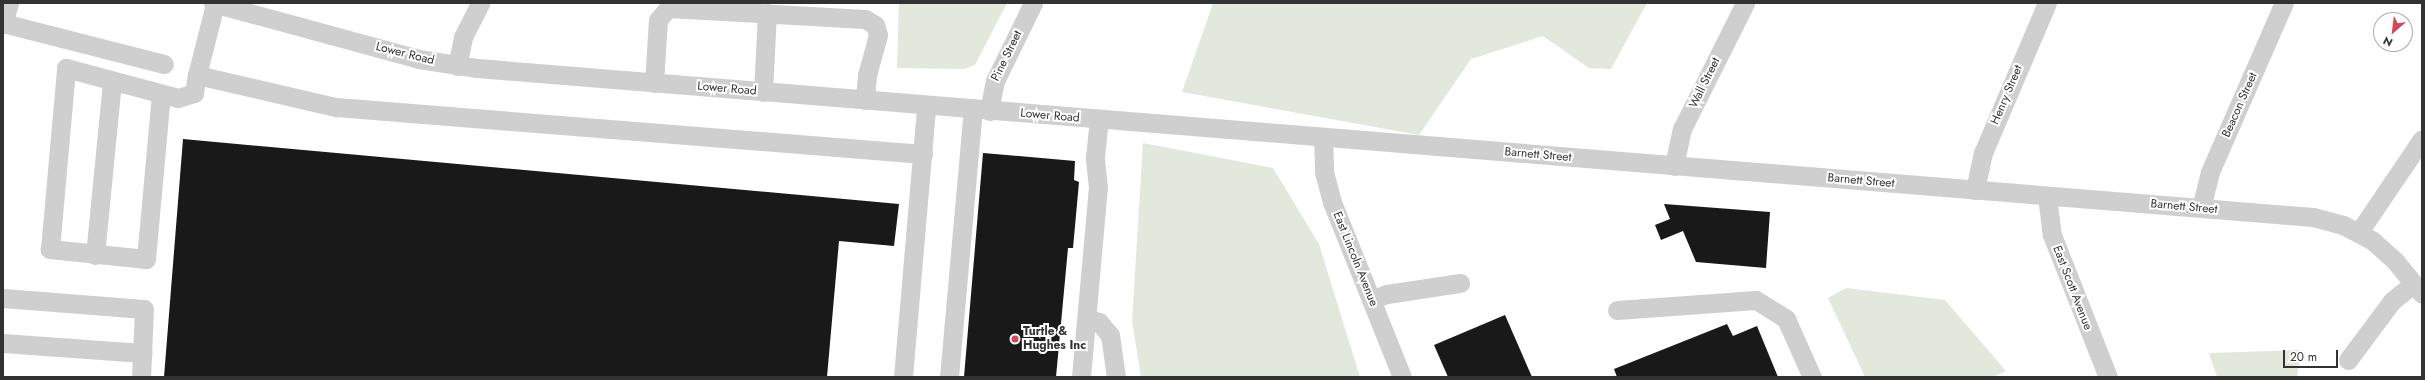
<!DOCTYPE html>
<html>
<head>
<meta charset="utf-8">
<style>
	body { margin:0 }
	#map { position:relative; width:2425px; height:380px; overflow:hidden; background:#fff; font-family:Jost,sans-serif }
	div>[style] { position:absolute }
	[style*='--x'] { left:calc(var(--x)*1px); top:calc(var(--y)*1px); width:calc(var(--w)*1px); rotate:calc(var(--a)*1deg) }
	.green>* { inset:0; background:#e3e8dc }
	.building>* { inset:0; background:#191919 }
	.minor>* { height:19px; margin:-9.5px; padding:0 9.5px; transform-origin:9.5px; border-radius:9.5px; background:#cfcfcf }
	.dots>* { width:11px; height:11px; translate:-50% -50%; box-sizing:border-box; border:2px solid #fff; border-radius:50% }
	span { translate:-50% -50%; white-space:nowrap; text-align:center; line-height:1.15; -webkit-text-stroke:4px #fff; paint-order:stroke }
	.street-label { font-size:12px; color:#323232 }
	.poi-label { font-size:12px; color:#323232; font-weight:700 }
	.left { translate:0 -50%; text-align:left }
	.frame { position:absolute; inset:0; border:4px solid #323232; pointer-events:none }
	.north { position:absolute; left:2373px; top:12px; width:40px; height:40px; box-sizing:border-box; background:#fff; border:1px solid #adadad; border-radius:50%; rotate:208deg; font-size:11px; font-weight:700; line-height:16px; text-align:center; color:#323232 }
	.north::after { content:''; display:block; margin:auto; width:14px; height:18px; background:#d5495c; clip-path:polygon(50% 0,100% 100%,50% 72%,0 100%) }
	.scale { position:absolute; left:2283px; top:350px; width:55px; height:18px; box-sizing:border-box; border:2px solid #323232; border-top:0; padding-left:5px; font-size:12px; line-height:14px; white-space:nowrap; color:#323232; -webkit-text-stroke:3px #fff; paint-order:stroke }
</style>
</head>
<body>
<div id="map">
	<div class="green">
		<i style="clip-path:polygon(899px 3px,1007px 3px,975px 65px,964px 69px,897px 68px)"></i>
		<i style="clip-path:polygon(1213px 3px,1647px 3px,1611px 69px,1589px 68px,1543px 36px,1471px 59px,1419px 135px,1182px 92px)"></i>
		<i style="clip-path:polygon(1143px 143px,1273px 168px,1319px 244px,1360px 377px,1141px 377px,1132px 321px)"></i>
		<i style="clip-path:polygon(1846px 288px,1945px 300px,2006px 371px,1993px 377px,1865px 377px,1828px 298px)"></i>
		<i style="clip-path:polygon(2301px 350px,2297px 377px,2217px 377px,2209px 353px)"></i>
	</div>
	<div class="building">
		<i style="clip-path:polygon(183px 139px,899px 204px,894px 246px,839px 241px,827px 377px,164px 377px)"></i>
		<i style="clip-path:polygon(983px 153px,1075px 161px,1074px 180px,1079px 182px,1073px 248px,1068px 248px,1056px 377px,964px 377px)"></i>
		<i style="clip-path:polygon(1664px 204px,1770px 212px,1766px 268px,1696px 262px,1683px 231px,1661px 240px,1655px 225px,1670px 219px)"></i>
		<i style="clip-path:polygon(1505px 315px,1532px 377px,1448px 377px,1434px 345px)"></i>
		<i style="clip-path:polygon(1727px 324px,1733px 336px,1757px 326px,1778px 377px,1617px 377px,1614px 369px)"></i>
	</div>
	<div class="minor">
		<i style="--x:213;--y:3;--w:213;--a:15.2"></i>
		<i style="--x:419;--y:59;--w:59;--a:8.8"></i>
		<i style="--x:477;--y:68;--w:1842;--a:4.64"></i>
		<i style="--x:2313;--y:217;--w:31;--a:15"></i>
		<i style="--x:2343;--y:225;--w:34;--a:28"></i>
		<i style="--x:2373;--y:241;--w:31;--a:42"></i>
		<i style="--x:2396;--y:262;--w:41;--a:50.9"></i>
		<i style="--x:215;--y:4;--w:73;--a:104.2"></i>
		<i style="--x:197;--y:75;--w:143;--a:13"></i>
		<i style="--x:336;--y:107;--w:589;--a:4.58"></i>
		<i style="--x:3;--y:23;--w:166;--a:14.3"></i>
		<i style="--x:3;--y:24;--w:22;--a:-74"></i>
		<i style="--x:457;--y:66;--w:30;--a:-78"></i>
		<i style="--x:463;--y:37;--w:38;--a:-63"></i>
		<i style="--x:654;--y:83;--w:63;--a:-86.4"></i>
		<i style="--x:658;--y:20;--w:16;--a:-50"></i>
		<i style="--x:668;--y:8;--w:197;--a:3.2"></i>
		<i style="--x:865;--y:19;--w:12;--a:31"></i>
		<i style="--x:875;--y:25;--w:10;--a:73"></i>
		<i style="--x:878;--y:35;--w:41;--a:105.4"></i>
		<i style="--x:867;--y:75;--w:25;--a:95"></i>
		<i style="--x:763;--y:92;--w:79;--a:-87.1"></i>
		<i style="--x:161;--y:94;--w:166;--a:95.2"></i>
		<i style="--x:146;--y:259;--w:97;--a:-174.1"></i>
		<i style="--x:50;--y:249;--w:182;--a:-84.9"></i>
		<i style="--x:66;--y:68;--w:116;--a:15"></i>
		<i style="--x:178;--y:98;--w:17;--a:-17"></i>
		<i style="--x:194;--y:93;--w:18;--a:-81"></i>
		<i style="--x:989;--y:111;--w:31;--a:-79"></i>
		<i style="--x:995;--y:81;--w:87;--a:-64"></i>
		<i style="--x:1323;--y:138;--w:34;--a:88"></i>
		<i style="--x:1324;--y:172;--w:31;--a:75"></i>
		<i style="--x:1332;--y:202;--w:188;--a:68.2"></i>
		<i style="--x:1674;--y:166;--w:38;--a:-78"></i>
		<i style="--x:1682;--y:129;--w:141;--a:-63.4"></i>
		<i style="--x:1975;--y:190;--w:38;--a:-78"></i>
		<i style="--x:1983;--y:153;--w:163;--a:-66.9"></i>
		<i style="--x:2047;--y:196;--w:39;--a:83"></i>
		<i style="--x:2052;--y:235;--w:153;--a:68.5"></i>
		<i style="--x:2201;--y:208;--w:37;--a:-76"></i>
		<i style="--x:2210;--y:172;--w:184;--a:-66.4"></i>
		<i style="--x:2359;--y:232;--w:112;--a:-55.9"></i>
		<i style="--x:95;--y:255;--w:175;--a:-84.4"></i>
		<i style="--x:3;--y:298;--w:141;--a:4.5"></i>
		<i style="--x:144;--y:309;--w:68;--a:92.5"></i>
		<i style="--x:1371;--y:300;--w:17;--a:-21"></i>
		<i style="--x:1387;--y:294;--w:74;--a:-8.6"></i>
		<i style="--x:1617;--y:310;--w:139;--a:-4.1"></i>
		<i style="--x:1756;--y:300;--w:36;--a:32"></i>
		<i style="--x:1786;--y:319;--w:64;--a:65.9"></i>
		<i style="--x:1088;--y:319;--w:11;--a:15"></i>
		<i style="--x:1099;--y:322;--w:17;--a:50"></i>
		<i style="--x:1110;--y:335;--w:42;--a:81.9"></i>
		<i style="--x:3;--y:343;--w:140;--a:4.1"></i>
		<i style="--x:2348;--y:360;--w:74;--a:-53.3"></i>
		<i style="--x:2392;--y:301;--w:28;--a:-39"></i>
		<i style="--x:903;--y:377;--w:272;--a:-85.1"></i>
		<i style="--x:949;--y:377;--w:269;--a:-84.9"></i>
		<i style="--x:1081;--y:377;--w:190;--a:-84.9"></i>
		<i style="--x:1098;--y:188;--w:31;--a:-96"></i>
		<i style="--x:1095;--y:157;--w:37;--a:-84"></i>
	</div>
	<div class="dots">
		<i style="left:1015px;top:339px;background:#d5495c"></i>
	</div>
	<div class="street-label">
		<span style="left:405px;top:54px;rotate:14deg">Lower Road</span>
		<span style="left:1007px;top:56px;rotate:-64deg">Pine Street</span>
		<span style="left:1705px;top:83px;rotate:-64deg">Wall Street</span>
		<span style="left:727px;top:89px;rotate:5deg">Lower Road</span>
		<span style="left:2007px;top:95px;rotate:-67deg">Henry Street</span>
		<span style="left:2240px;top:105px;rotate:-66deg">Beacon Street</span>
		<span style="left:1050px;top:116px;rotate:5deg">Lower Road</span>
		<span style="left:1538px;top:155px;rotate:5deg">Barnett Street</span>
		<span style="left:1861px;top:181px;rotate:5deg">Barnett Street</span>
		<span style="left:2184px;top:207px;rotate:5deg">Barnett Street</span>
		<span style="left:1355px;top:259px;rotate:68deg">East Lincoln Avenue</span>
		<span style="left:2072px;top:288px;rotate:69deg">East Scott Avenue</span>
	</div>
	<div class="poi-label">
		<span class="left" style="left:1023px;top:339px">Turtle &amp;<br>Hughes Inc</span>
	</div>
	<div class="frame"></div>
	<div class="north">N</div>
	<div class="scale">20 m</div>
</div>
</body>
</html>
